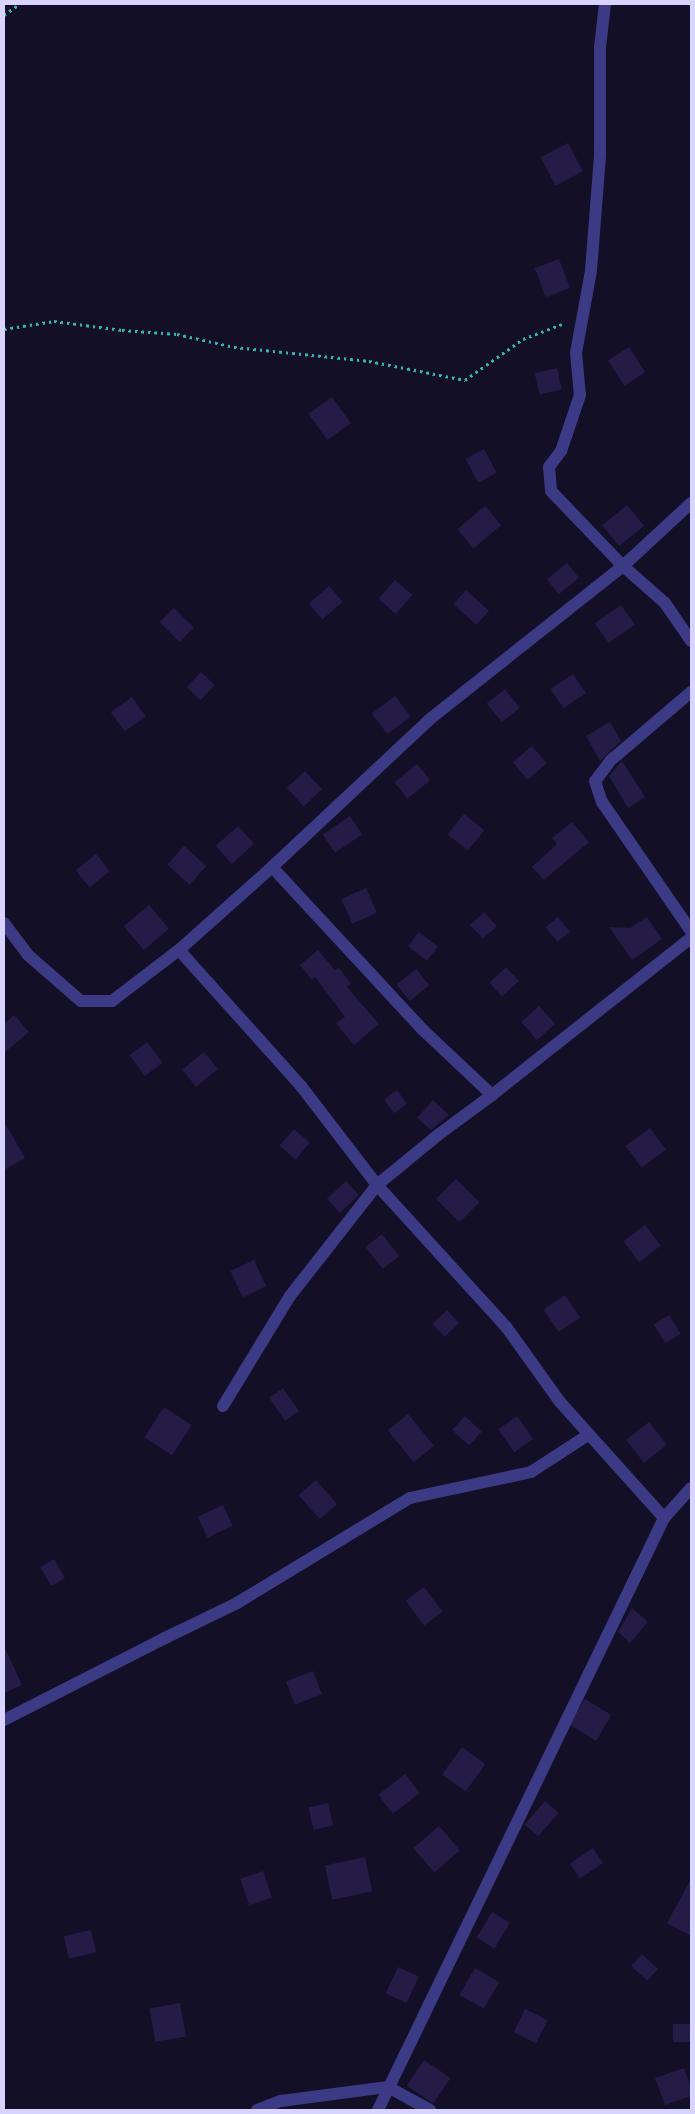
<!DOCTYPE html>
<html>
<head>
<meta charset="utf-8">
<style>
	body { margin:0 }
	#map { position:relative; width:695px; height:2114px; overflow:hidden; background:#130f26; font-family:Helvetica,sans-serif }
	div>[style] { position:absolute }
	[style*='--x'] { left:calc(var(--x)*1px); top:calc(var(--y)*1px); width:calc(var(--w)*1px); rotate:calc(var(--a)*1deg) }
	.building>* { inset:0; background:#241b47; transform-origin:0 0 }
	.path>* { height:3px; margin-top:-1.5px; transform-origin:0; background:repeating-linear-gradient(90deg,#2fb8b0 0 2.5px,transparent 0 6.5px) }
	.street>* { height:12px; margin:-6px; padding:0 6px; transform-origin:6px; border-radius:6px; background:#3d3a85 }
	span { translate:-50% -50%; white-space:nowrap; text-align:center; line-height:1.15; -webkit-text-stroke:4px #130f26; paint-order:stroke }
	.frame { position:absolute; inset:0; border:5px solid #d9d4ff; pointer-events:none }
</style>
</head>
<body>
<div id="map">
	<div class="building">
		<i style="left:568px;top:143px;width:32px;height:31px;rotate:62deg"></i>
		<i style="left:559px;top:259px;width:31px;height:26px;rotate:69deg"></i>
		<i style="left:629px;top:347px;width:30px;height:25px;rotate:57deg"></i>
		<i style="left:557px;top:368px;width:22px;height:23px;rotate:77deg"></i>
		<i style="left:332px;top:397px;width:32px;height:29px;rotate:54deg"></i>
		<i style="left:484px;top:449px;width:27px;height:21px;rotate:62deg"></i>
		<i style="left:627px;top:505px;width:27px;height:32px;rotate:51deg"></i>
		<i style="left:485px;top:506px;width:25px;height:36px;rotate:50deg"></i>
		<i style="left:567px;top:563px;width:19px;height:26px;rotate:51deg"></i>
		<i style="left:395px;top:580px;width:23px;height:25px;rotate:41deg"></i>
		<i style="left:329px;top:586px;width:21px;height:27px;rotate:49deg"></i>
		<i style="left:466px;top:590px;width:31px;height:19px;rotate:42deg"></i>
		<i style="left:621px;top:605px;width:24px;height:32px;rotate:55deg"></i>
		<i style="left:174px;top:608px;width:28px;height:20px;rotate:45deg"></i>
		<i style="left:201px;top:672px;width:19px;height:21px;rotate:43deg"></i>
		<i style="left:573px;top:674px;width:23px;height:27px;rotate:56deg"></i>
		<i style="left:505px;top:689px;width:24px;height:23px;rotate:52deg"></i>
		<i style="left:395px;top:696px;width:26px;height:29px;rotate:53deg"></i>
		<i style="left:132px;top:697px;width:24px;height:26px;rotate:55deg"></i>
		<i style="clip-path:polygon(610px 722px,621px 741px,600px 761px,586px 736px)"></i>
		<i style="left:532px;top:746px;width:23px;height:25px;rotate:50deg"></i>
		<i style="clip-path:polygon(622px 761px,645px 797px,628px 808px,609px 776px)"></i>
		<i style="left:417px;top:764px;width:21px;height:29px;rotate:51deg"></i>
		<i style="left:305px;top:771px;width:25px;height:25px;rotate:47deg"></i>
		<i style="left:464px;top:814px;width:26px;height:26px;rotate:39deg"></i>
		<i style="left:350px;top:816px;width:22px;height:33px;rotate:56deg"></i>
		<i style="clip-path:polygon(572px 822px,589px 842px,544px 880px,532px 867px,557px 844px,552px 838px)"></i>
		<i style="left:238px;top:826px;width:24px;height:30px;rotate:48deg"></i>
		<i style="left:184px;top:846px;width:30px;height:25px;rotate:42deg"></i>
		<i style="left:96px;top:854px;width:22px;height:26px;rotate:51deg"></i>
		<i style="left:366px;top:888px;width:27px;height:27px;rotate:66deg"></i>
		<i style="left:149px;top:905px;width:31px;height:33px;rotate:50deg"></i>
		<i style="left:484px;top:912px;width:19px;height:19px;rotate:47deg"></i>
		<i style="left:558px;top:917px;width:19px;height:16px;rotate:51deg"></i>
		<i style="clip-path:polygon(647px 917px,662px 939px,632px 960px,609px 927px,630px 928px)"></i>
		<i style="left:419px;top:932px;width:24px;height:18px;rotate:38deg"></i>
		<i style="clip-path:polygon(318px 950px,335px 970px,339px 968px,351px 984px,347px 987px,379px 1024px,354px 1045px,336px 1023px,345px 1017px,315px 977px,312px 980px,300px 965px)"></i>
		<i style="left:506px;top:967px;width:19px;height:23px;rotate:47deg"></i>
		<i style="left:416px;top:969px;width:21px;height:25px;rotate:51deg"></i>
		<i style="left:539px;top:1006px;width:24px;height:24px;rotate:48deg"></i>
		<i style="clip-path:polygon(14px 1015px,29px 1032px,4px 1053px,4px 1024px)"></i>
		<i style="left:147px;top:1042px;width:26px;height:22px;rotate:53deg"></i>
		<i style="left:204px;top:1052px;width:22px;height:28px;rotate:51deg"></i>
		<i style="left:397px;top:1090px;width:17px;height:16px;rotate:54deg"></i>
		<i style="clip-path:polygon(433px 1100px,449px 1115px,431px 1130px,417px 1118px)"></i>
		<i style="clip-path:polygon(4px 1121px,25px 1158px,4px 1170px)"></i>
		<i style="left:650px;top:1128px;width:27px;height:30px;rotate:54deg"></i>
		<i style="left:294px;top:1129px;width:21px;height:22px;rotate:41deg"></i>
		<i style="left:456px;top:1179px;width:33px;height:28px;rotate:45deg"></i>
		<i style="left:346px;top:1181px;width:19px;height:26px;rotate:47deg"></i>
		<i style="left:645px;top:1225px;width:26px;height:27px;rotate:53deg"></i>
		<i style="left:382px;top:1234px;width:28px;height:21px;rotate:52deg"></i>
		<i style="left:254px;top:1260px;width:29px;height:26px;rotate:65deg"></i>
		<i style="left:565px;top:1295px;width:27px;height:26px;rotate:56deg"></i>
		<i style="left:447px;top:1310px;width:18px;height:20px;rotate:47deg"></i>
		<i style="left:669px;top:1315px;width:22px;height:18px;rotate:58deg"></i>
		<i style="left:283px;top:1388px;width:28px;height:17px;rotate:55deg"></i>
		<i style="left:164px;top:1407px;width:33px;height:36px;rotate:33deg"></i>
		<i style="left:408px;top:1414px;width:41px;height:26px;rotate:51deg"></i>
		<i style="left:465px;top:1416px;width:23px;height:19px;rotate:43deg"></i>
		<i style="left:517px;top:1416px;width:28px;height:23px;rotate:55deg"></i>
		<i style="left:649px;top:1422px;width:29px;height:29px;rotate:52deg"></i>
		<i style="left:316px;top:1480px;width:32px;height:23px;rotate:49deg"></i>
		<i style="left:223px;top:1505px;width:23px;height:28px;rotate:65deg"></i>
		<i style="left:54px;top:1559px;width:22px;height:16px;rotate:60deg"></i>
		<i style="left:424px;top:1587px;width:31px;height:23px;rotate:53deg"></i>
		<i style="clip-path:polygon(632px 1608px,648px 1622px,630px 1643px,618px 1632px)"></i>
		<i style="clip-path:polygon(4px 1646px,22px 1685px,4px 1693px)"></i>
		<i style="left:313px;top:1671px;width:25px;height:29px;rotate:69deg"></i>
		<i style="left:585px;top:1699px;width:31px;height:30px;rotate:31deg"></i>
		<i style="left:462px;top:1747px;width:29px;height:34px;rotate:36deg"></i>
		<i style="left:405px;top:1774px;width:24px;height:34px;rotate:52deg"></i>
		<i style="left:545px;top:1801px;width:18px;height:31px;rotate:41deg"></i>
		<i style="left:328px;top:1803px;width:23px;height:20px;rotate:77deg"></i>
		<i style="left:439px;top:1826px;width:32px;height:34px;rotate:49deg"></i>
		<i style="left:593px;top:1848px;width:18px;height:28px;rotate:56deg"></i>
		<i style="left:365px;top:1857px;width:35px;height:41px;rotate:78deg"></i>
		<i style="left:263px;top:1871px;width:28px;height:24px;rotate:71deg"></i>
		<i style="clip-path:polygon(691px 1879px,691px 1936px,667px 1923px)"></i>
		<i style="left:492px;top:1912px;width:21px;height:30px;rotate:31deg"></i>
		<i style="left:91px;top:1930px;width:23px;height:28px;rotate:77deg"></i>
		<i style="left:642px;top:1954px;width:22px;height:16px;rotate:43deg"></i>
		<i style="left:398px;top:1967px;width:23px;height:29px;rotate:25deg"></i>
		<i style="left:475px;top:1968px;width:28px;height:31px;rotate:30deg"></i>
		<i style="left:180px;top:2003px;width:34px;height:31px;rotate:80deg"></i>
		<i style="left:525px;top:2009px;width:25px;height:26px;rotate:26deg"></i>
		<i style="left:673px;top:2024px;width:18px;height:18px"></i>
		<i style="left:424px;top:2060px;width:32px;height:31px;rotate:34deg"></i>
		<i style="clip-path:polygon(684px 2068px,691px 2088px,691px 2096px,665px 2105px,655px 2078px)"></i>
	</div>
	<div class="path">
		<i style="--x:4;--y:15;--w:19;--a:-35"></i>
		<i style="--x:4;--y:329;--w:51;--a:-9.1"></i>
		<i style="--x:54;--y:321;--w:69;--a:7.5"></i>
		<i style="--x:122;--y:330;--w:55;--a:4.2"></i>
		<i style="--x:177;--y:334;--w:58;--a:12.8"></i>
		<i style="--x:234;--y:347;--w:136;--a:5.9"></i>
		<i style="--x:369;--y:361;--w:98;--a:11.2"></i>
		<i style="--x:465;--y:380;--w:71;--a:-35.3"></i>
		<i style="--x:523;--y:339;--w:45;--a:-20.9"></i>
	</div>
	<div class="street">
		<i style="--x:605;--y:4;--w:43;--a:96.6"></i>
		<i style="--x:600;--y:47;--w:109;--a:90"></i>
		<i style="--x:600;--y:156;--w:115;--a:94.5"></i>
		<i style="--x:591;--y:271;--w:83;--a:100.4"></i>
		<i style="--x:576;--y:353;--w:42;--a:84.6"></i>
		<i style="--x:580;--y:395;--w:59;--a:108.7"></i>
		<i style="--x:561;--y:451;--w:20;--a:127"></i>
		<i style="--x:549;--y:467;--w:24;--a:85"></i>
		<i style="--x:551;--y:491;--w:104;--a:46.2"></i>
		<i style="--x:623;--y:566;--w:56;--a:41.4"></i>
		<i style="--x:665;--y:603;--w:46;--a:55.6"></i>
		<i style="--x:691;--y:692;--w:105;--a:139.6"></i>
		<i style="--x:611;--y:760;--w:26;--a:127"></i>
		<i style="--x:595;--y:781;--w:22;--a:72"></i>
		<i style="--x:602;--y:802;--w:157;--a:55.4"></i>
		<i style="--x:272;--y:867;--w:222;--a:47.2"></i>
		<i style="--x:423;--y:1030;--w:95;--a:43.3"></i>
		<i style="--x:4;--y:923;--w:40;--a:53"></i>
		<i style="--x:28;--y:955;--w:70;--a:41"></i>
		<i style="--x:81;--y:1001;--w:31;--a:0"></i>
		<i style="--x:112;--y:1001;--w:84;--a:-37.3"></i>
		<i style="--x:179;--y:950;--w:125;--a:-41.7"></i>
		<i style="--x:272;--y:867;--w:216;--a:-43.1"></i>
		<i style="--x:430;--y:719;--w:246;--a:-38.4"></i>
		<i style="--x:623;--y:566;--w:93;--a:-42.8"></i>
		<i style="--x:179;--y:950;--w:183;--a:48.1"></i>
		<i style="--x:301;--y:1086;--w:125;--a:52.5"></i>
		<i style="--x:377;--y:1185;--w:193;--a:47.7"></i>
		<i style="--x:507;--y:1328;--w:91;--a:54.4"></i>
		<i style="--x:560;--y:1402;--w:156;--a:48.1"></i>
		<i style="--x:223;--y:1406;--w:129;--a:-58.7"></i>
		<i style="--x:290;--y:1296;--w:141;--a:-51.9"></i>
		<i style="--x:377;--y:1185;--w:79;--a:-39.3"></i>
		<i style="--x:438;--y:1135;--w:67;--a:-36.5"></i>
		<i style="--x:492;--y:1095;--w:253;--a:-38.3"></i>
		<i style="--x:4;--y:1720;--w:181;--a:-27"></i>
		<i style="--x:165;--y:1638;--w:80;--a:-25.9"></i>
		<i style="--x:237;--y:1603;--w:202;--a:-31.3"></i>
		<i style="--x:410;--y:1498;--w:124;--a:-12.1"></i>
		<i style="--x:531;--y:1472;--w:68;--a:-33"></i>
		<i style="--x:257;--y:2110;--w:26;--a:-21"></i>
		<i style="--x:281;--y:2101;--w:108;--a:-7.5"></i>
		<i style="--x:388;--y:2087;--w:48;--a:28.7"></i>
		<i style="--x:378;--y:2110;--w:657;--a:-64.21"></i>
		<i style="--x:664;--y:1518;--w:40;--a:-48"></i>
	</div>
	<div class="frame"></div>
</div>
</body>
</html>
